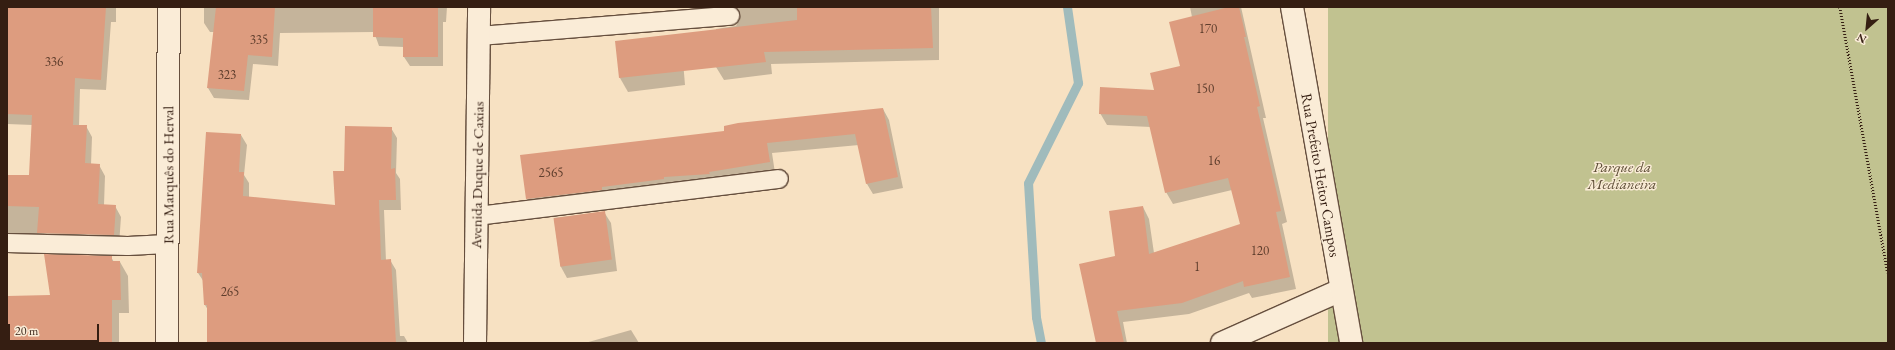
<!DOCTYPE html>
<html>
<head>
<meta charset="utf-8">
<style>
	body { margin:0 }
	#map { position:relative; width:1895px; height:350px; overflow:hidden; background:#f7e1c2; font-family:"EB Garamond",serif }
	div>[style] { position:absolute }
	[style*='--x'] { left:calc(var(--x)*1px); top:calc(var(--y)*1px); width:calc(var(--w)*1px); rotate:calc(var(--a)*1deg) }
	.green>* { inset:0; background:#c1c290; transform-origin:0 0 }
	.shadow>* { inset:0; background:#0003 }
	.stream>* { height:9px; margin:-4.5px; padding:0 4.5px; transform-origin:4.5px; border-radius:4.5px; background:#a0bbbc }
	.building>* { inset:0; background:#dd9c7f; transform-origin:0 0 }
	.path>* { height:2.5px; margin-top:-1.25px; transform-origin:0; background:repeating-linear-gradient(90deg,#351e12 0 1px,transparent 0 3px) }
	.roads { filter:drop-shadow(1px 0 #664f3e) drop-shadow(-1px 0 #664f3e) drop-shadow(0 1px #664f3e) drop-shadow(0 -1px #664f3e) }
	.lane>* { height:18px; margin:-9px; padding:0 9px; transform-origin:9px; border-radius:9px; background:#faecd7 }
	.street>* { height:22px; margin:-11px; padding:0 11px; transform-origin:11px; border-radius:11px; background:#faecd7 }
	.secondary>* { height:22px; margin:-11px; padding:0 11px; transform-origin:11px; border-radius:11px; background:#faecd7 }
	span { translate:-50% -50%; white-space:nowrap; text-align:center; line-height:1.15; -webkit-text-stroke:3px #faecd7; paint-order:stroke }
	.number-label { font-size:13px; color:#5f3e2d }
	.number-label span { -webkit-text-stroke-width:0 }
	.park-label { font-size:15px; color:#5f4f38; font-style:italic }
	.street-label { font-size:15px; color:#351e12 }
	.frame { position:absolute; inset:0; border:8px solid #351e12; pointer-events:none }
	.north { position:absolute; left:1847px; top:8px; width:40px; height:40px; -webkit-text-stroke:3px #faecd7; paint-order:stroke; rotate:207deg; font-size:11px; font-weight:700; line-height:16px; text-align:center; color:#351e12 }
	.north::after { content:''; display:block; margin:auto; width:14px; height:18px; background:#351e12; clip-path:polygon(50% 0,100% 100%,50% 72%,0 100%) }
	.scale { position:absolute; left:8px; top:324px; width:91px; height:18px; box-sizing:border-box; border:2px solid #351e12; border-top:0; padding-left:5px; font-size:12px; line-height:14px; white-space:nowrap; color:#351e12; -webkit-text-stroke:3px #faecd7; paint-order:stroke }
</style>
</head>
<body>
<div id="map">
	<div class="green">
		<i style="left:1328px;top:7px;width:560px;height:340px"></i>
	</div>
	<div class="shadow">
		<i style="clip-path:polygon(7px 7px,116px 7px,116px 22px,111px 22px,106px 90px,80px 89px,79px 126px,86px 126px,92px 137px,91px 165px,99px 165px,105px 176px,104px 205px,115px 206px,121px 217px,119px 245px,7px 240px,7px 176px,30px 176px,33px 125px,7px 124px)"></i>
		<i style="clip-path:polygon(204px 7px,447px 7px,446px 22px,443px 22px,443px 66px,410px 66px,404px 57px,404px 47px,379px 46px,374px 32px,280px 33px,278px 66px,253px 64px,249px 100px,214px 98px,208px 88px,214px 32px,210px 32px,204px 23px)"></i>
		<i style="clip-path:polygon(716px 7px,939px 7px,939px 60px,771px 64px,772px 74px,724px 80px,716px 67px,716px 29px,736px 26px,740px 19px,723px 19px)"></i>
		<i style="clip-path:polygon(1190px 7px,1241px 7px,1266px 118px,1263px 118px,1287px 222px,1282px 224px,1296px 289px,1252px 298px,1249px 293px,1189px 314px,1123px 322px,1127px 343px,1097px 343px,1117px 257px,1143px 207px,1149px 219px,1154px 253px,1241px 225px,1232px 190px,1173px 204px,1166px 192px,1151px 127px,1107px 125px,1100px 113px,1155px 91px,1181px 66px,1192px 17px)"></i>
		<i style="clip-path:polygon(616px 42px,682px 49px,685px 85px,628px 92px,620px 78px)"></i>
		<i style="clip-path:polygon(883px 109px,889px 120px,903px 188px,873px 194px,867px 184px,859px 145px,772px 153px,775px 173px,533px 209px,527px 199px,726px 132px)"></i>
		<i style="clip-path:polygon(391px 128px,397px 138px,396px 173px,400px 179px,401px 210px,384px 210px,386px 261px,390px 260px,396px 270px,400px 336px,404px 336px,408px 343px,208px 343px,208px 310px,205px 305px,204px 282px,198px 273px,207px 133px,241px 135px,247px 145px,244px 175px,249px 183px,249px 198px,336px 207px,345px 172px)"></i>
		<i style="clip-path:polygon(604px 212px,611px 223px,617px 271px,567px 278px,561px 267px,554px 218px)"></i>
		<i style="clip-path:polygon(111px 257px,114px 262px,120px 262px,128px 276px,129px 313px,119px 313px,119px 343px,7px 343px,7px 297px,51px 296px)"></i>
		<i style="clip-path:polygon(631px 330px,639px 343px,585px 343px)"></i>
	</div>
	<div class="stream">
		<i style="--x:1041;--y:343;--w:26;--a:-101"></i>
		<i style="--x:1036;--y:317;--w:134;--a:-93.4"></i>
		<i style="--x:1028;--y:183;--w:112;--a:-63.4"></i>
		<i style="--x:1078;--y:83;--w:77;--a:-98.2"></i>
	</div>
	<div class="building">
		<i style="clip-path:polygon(7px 7px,106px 7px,101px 80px,75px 78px,73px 125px,87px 125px,85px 163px,100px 164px,98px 204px,116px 205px,114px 235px,37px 233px,39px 207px,7px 206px,7px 175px,29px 175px,32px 115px,7px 114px)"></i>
		<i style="clip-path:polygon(216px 7px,275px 7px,272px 57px,248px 55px,244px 91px,207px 88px)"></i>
		<i style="clip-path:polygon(373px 7px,438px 7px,438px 57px,403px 57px,403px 38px,373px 37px)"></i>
		<i style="clip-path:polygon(797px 7px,931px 7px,933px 48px,764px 52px,766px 62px,619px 78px,615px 41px,797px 20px)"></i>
		<i style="clip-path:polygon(1229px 7px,1239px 7px,1246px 37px,1244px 37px,1260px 106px,1257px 107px,1281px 211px,1276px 212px,1290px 277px,1244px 287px,1243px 281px,1182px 303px,1117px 311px,1124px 343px,1096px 343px,1079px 264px,1115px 256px,1109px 211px,1143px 206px,1149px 254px,1240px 224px,1228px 178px,1165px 193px,1147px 116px,1099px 114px,1100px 87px,1154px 90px,1150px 73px,1180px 66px,1169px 22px)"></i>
		<i style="clip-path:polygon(883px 108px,898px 177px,866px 184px,855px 134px,767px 143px,770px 162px,709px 172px,710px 174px,664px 177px,664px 179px,602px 187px,602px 190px,526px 199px,520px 155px,724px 131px,724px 126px,738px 123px)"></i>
		<i style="clip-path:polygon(345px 126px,392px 127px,391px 169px,395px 168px,396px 200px,379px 200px,381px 260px,391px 259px,396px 343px,207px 343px,207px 305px,204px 305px,202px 273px,197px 273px,206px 132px,241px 134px,239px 172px,244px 172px,243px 196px,335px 205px,333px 171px,344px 171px)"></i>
		<i style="left:605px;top:211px;width:49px;height:52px;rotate:82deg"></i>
		<i style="clip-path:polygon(44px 254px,112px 256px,112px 261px,120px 261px,121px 300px,112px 300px,112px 343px,7px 343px,7px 296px,50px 295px)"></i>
	</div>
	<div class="path">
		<i style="--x:1840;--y:7;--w:270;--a:79.8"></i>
	</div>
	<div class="roads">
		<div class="lane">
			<i style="--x:479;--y:36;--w:252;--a:-4.6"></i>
			<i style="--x:477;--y:216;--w:304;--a:-7"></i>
			<i style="--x:7;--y:243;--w:121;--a:1.4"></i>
			<i style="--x:128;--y:246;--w:39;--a:-3"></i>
		</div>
		<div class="street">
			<i style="--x:1222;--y:343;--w:130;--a:-24"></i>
		</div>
		<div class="secondary">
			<i style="--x:1292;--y:7;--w:341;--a:80"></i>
			<i style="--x:167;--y:343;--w:336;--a:-89.7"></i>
			<i style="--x:475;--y:343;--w:336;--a:-89.3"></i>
		</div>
	</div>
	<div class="number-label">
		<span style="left:1208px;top:29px">170</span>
		<span style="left:259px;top:40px">335</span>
		<span style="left:54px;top:62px">336</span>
		<span style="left:227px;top:75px">323</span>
		<span style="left:1205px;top:89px">150</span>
		<span style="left:1214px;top:161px">16</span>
		<span style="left:551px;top:173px">2565</span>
		<span style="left:1260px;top:251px">120</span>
		<span style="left:1197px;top:267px">1</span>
		<span style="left:230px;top:292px">265</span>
	</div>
	<div class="park-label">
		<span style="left:1622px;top:175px">Parque da<br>Medianeira</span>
	</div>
	<div class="street-label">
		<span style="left:168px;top:175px;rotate:-90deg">Rua Marquês do Herval</span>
		<span style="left:477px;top:175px;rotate:-89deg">Avenida Duque de Caxias</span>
		<span style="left:1321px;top:175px;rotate:80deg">Rua Prefeito Heitor Campos</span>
	</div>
	<div class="frame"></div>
	<div class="north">N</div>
	<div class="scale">20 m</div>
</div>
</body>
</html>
